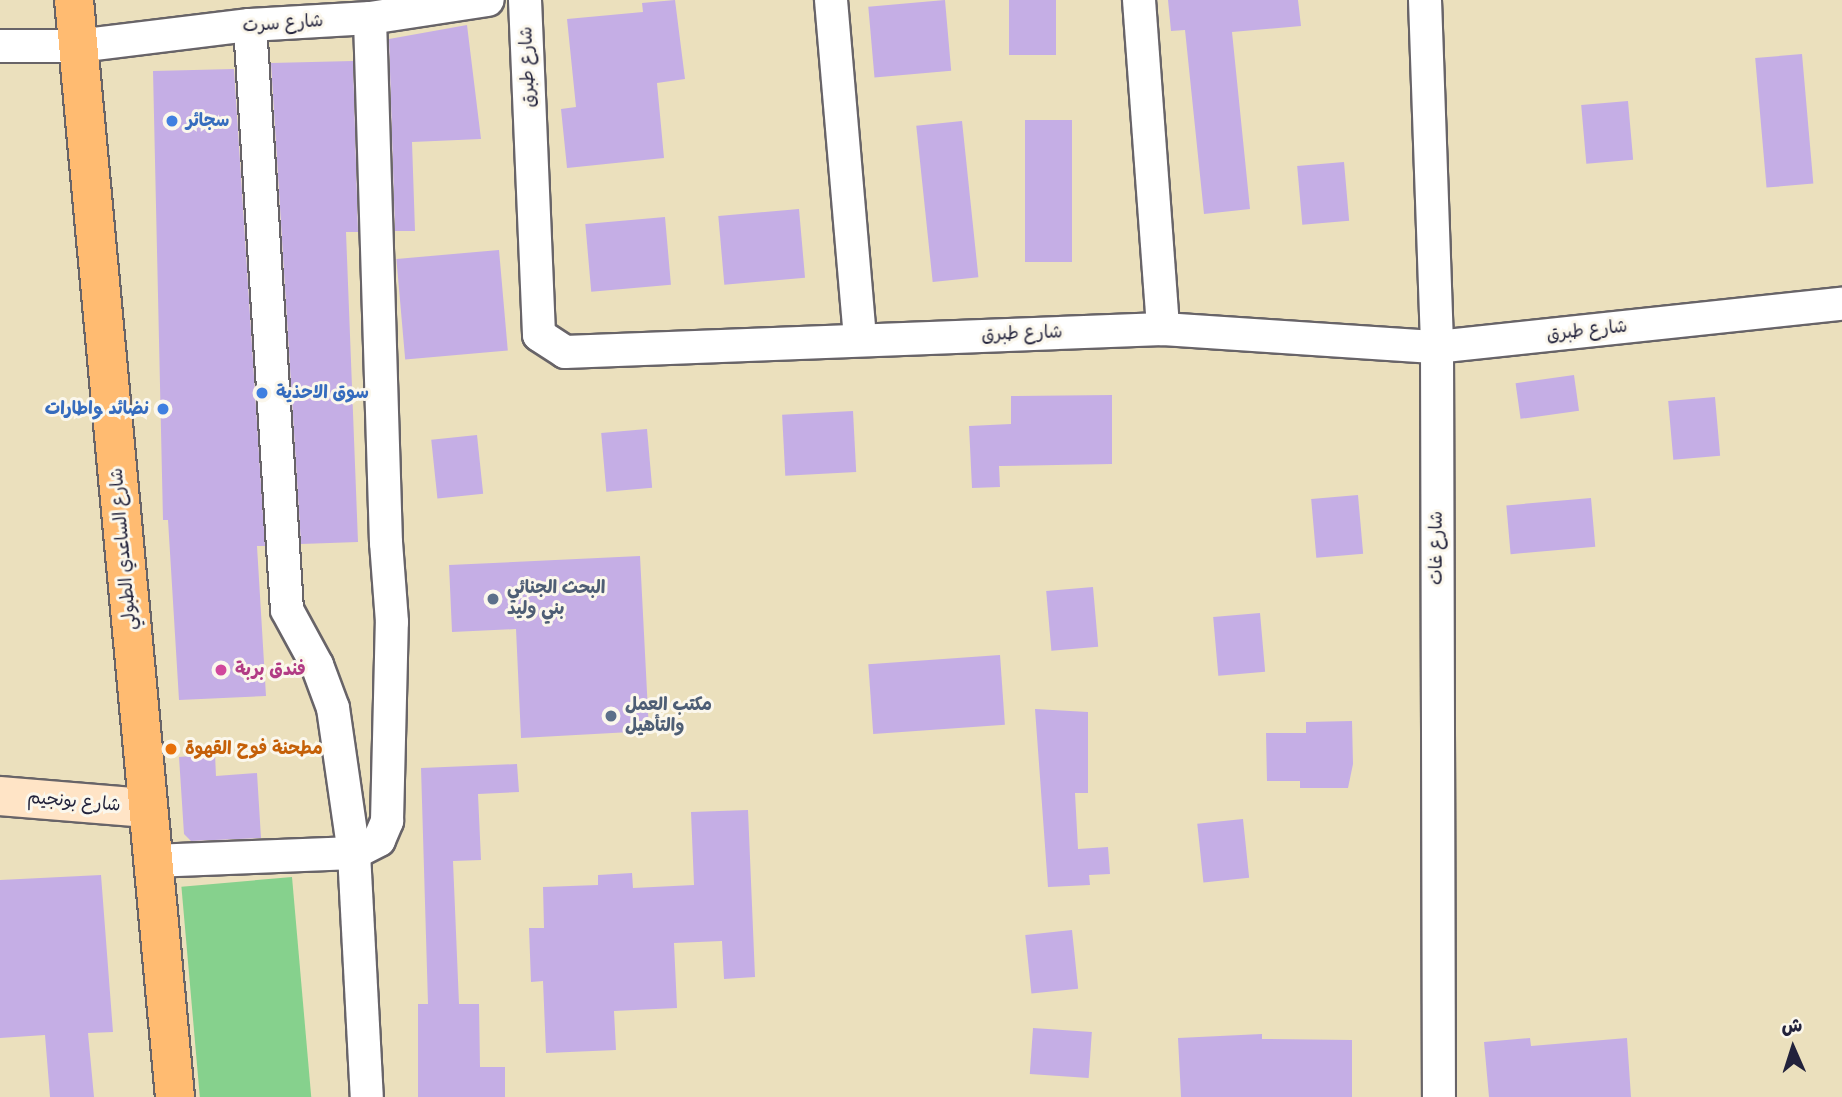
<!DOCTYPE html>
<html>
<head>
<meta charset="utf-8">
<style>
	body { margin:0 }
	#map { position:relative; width:1842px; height:1097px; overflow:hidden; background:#ebe0bd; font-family:"Balsamiq Sans","Playpen Sans Arabic",sans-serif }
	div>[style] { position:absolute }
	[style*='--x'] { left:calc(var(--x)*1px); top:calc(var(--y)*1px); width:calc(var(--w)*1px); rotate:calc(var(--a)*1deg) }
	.green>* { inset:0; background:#86d18d; transform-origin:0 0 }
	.building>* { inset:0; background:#c5aee5; transform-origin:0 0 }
	.roads { filter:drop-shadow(2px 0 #686468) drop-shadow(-2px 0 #686468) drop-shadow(0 2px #686468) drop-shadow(0 -2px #686468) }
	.street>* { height:32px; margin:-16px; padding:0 16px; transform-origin:16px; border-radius:16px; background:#fff }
	.secondary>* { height:38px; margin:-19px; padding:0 19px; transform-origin:19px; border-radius:19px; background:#ffe4c6 }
	.highway>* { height:38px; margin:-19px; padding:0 19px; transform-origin:19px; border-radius:19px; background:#ffbb71 }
	.dots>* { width:19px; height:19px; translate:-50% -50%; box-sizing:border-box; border:4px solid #fbf7ec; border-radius:50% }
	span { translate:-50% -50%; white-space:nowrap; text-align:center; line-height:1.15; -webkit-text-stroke:6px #fbf7ec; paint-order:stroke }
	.street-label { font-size:18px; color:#22223b }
	.shop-label { font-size:18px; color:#366cbe; font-weight:700 }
	.left { translate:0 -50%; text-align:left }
	.right { translate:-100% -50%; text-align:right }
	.service-label { font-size:18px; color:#4e5e75; font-weight:700 }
	.hotel-label { font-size:18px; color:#b23c85; font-weight:700 }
	.food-label { font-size:18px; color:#c56008; font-weight:700 }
	.north { position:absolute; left:1758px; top:1013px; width:70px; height:70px; -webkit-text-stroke:5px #fbf7ec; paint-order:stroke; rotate:357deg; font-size:19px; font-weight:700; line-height:28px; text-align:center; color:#22223b }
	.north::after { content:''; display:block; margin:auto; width:24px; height:32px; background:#22223b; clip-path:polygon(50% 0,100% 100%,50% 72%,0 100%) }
</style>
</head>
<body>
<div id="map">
	<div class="green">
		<i style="left:292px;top:877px;width:221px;height:111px;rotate:85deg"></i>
	</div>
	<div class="building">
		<i style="clip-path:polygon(675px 0,685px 79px,657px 83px,664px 158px,567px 168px,561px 109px,576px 107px,567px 19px,643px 12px,642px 3px)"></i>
		<i style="left:945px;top:0;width:71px;height:77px;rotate:85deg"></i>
		<i style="left:1009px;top:0;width:47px;height:55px"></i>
		<i style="clip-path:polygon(1168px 0,1298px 0,1301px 26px,1232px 32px,1250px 209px,1204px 214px,1185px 30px,1171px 31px)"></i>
		<i style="clip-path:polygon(467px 25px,481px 139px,412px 142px,415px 231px,395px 231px,389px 39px)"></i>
		<i style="left:1802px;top:54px;width:130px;height:47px;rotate:85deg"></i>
		<i style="clip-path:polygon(353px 61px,358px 232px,346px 232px,358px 542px,301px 544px,271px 63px)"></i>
		<i style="clip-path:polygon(234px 69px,265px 546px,257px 546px,266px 696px,179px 700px,168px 520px,163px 520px,153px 71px)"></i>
		<i style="left:1628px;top:101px;width:59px;height:47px;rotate:85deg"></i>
		<i style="left:1072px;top:120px;width:142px;height:47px;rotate:90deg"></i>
		<i style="left:962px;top:121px;width:157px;height:46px;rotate:84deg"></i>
		<i style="left:1344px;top:162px;width:59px;height:47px;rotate:85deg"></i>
		<i style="left:799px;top:209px;width:69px;height:81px;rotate:85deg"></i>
		<i style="left:665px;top:217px;width:68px;height:80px;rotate:85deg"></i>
		<i style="left:499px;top:250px;width:101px;height:103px;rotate:85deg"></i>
		<i style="left:1574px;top:375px;width:36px;height:59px;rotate:82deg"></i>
		<i style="clip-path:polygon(1112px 395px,1112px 464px,999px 466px,1000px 487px,972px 488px,969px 426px,1011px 424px,1011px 396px)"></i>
		<i style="left:1715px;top:397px;width:59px;height:47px;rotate:85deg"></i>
		<i style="left:853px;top:411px;width:61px;height:71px;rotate:87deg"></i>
		<i style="left:647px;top:429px;width:59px;height:46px;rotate:85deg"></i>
		<i style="left:477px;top:435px;width:59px;height:46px;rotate:84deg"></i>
		<i style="left:1358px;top:495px;width:59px;height:47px;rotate:85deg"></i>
		<i style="left:1591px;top:498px;width:49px;height:85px;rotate:85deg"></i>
		<i style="clip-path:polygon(640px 556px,649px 731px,521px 738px,516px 629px,452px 632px,449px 565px)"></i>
		<i style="left:1093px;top:587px;width:60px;height:47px;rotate:85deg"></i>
		<i style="left:1260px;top:613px;width:59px;height:47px;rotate:85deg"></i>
		<i style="left:1000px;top:655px;width:70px;height:132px;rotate:86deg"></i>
		<i style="clip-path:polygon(1035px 709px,1088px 712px,1088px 793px,1075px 793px,1078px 849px,1108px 847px,1110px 874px,1089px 875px,1090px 885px,1048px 887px)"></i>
		<i style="clip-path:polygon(1352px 721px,1353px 764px,1348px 788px,1300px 788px,1300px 781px,1267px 781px,1266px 733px,1306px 733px,1306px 722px)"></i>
		<i style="clip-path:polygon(215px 754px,216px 776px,257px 773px,261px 838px,191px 841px,184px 834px,179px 757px)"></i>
		<i style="clip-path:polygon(517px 764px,519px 792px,478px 794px,481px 860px,453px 861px,459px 1004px,479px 1004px,480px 1067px,505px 1067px,505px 1097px,418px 1097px,418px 1004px,428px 1004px,421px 768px)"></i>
		<i style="clip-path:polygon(748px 810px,755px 977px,724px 979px,722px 941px,674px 943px,677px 1008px,614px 1011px,616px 1050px,546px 1053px,543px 981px,531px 982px,529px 928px,544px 928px,543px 887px,598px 885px,598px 875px,632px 873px,633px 888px,694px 885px,691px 812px)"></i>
		<i style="left:1243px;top:819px;width:59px;height:46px;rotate:84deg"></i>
		<i style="clip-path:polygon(101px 875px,113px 1032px,88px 1033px,94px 1097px,50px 1097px,45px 1035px,0 1038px,0 880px)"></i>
		<i style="left:1072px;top:930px;width:59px;height:47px;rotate:84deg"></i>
		<i style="left:1033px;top:1028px;width:59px;height:46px;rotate:4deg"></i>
		<i style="clip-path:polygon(1262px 1034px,1262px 1039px,1352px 1040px,1352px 1097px,1181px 1097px,1178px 1038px)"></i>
		<i style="clip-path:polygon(1530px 1038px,1531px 1046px,1627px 1038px,1631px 1097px,1489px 1097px,1484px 1042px)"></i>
	</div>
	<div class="roads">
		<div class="street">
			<i style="--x:525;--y:0;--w:335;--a:87.6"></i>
			<i style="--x:539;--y:335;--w:31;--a:33"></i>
			<i style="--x:565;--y:352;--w:598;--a:-2.2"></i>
			<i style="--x:1163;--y:329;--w:275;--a:3.8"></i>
			<i style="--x:1437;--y:347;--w:407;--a:-6.1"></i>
			<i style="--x:831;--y:0;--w:341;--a:85.1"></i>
			<i style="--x:1139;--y:0;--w:330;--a:85.8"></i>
			<i style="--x:1425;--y:0;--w:347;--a:88"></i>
			<i style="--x:1437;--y:347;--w:750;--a:89.85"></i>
			<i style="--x:250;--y:25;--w:586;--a:86.38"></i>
			<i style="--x:287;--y:610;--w:63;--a:61.4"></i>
			<i style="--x:317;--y:665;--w:46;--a:69.6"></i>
			<i style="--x:333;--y:708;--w:147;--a:81.8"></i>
			<i style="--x:354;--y:853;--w:244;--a:87"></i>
			<i style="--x:0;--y:46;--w:78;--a:0"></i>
			<i style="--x:78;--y:46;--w:173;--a:-7"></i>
			<i style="--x:250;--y:25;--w:120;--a:-3.3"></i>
			<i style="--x:370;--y:18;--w:119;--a:-8.7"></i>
			<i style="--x:152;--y:861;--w:202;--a:-2.3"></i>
			<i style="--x:354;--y:853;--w:28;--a:-27"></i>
			<i style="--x:379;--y:840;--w:21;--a:-67"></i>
			<i style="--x:387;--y:821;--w:199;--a:-88.6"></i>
			<i style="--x:392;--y:622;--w:79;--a:-94.3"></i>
			<i style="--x:386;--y:543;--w:525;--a:-91.75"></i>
		</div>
		<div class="secondary">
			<i style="--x:0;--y:796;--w:147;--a:4.7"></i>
		</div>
		<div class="highway">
			<i style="--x:74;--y:0;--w:1102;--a:84.74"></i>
		</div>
	</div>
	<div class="dots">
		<i style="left:172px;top:121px;background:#3f7fe0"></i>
		<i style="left:262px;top:393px;background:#3f7fe0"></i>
		<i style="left:163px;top:409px;background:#3f7fe0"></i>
		<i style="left:493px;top:599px;background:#5c6f8a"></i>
		<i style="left:221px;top:670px;background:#d1479c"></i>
		<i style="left:611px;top:716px;background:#5c6f8a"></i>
		<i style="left:171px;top:749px;background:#e8710a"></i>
	</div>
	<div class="street-label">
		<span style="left:283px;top:24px;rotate:-4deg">شارع سرت</span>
		<span style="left:528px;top:67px;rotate:-92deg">شارع طبرق</span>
		<span style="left:1587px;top:331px;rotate:-6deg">شارع طبرق</span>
		<span style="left:1022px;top:334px;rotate:-2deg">شارع طبرق</span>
		<span style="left:1437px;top:548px;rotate:-90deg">شارع غات</span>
		<span style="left:124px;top:549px;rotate:-95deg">شارع الساعدي الطبولي</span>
		<span style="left:74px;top:802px;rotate:5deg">شارع بونجيم</span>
	</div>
	<div class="shop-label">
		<span class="left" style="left:186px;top:121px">سجائر</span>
		<span class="left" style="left:276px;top:393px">سوق الاحذية</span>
		<span class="right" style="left:149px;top:409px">نضائد واطارات</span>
	</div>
	<div class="service-label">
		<span class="left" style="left:507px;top:599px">البحث الجنائي<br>بني وليد</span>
		<span class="left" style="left:625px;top:716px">مكتب العمل<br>والتأهيل</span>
	</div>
	<div class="hotel-label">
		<span class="left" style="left:235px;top:670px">فندق بربة</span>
	</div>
	<div class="food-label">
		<span class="left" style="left:185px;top:749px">مطحنة فوح القهوة</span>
	</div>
	<div class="north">ش</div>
</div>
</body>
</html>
